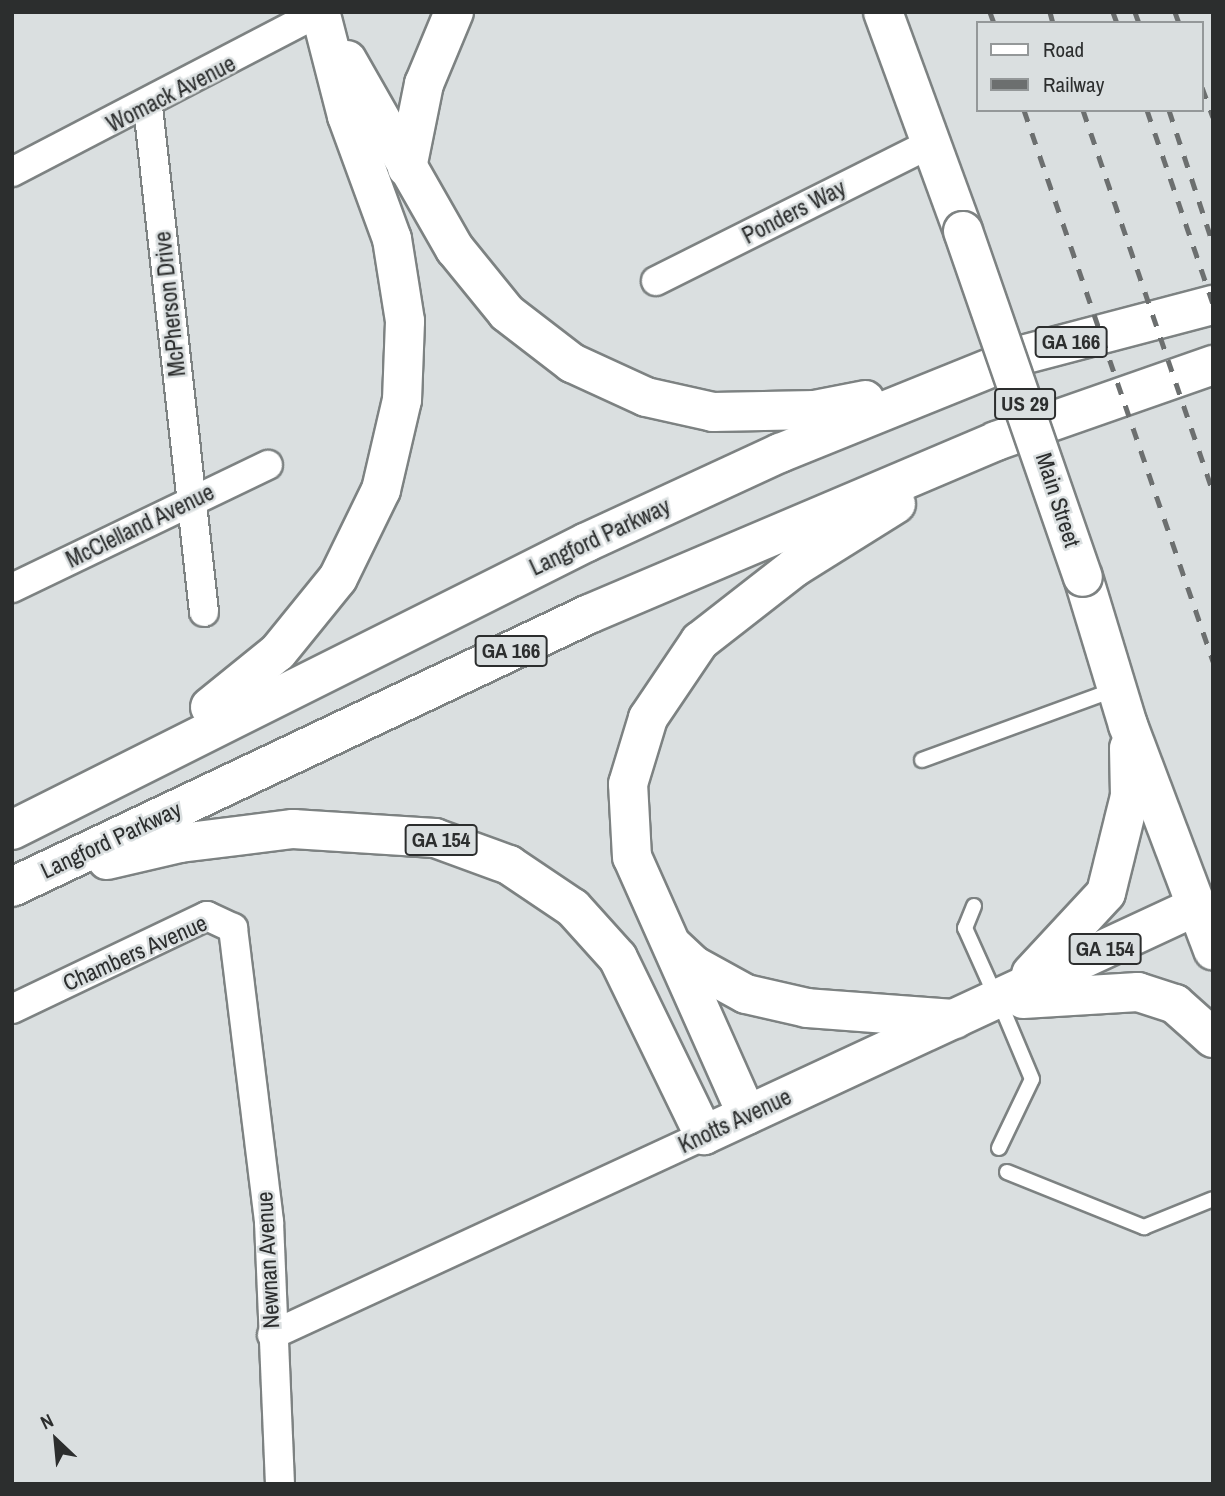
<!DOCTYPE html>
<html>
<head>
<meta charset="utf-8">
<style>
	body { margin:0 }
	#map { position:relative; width:1225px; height:1496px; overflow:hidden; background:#dadfe0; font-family:"Archivo Narrow",sans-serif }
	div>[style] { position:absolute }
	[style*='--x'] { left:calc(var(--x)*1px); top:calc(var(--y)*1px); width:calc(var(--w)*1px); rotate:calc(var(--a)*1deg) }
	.roads { filter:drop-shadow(2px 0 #7d8282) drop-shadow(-2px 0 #7d8282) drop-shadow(0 2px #7d8282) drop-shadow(0 -2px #7d8282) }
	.service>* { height:14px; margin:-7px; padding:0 7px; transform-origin:7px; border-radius:7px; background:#fff }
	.minor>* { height:28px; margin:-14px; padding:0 14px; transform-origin:14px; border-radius:14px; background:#fff }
	.primary>* { height:38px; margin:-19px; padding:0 19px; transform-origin:19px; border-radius:19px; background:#fff }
	.motorway>* { height:38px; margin:-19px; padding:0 19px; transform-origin:19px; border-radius:19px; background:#fff }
	.rail>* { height:5px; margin-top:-2.5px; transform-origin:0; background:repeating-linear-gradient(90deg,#6c6f6f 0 12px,transparent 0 24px) }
	.bridges { filter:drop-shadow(2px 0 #7d8282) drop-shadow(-2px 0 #7d8282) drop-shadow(0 2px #7d8282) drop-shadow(0 -2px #7d8282) }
	.primary-bridge>* { height:38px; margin:-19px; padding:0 19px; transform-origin:19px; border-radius:19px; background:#fff }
	span { translate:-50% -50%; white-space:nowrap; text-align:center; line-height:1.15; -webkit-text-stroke:5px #dadfe0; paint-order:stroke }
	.shield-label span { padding:2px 5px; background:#dadfe0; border:2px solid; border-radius:5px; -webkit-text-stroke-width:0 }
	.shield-label { font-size:21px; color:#2c2e2e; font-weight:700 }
	.street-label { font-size:23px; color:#2c2e2e }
	.frame { position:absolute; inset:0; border:14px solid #2c2e2e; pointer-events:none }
	.legend { position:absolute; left:976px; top:21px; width:228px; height:91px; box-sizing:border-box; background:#dadfe0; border:2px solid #949899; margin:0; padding:9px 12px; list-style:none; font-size:21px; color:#2c2e2e }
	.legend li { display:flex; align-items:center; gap:14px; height:35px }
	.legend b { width:35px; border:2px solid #949899 }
	.north { position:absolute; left:21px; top:1405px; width:70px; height:70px; -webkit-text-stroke:5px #dadfe0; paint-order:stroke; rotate:334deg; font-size:19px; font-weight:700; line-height:28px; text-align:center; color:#2c2e2e }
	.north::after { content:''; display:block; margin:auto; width:24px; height:32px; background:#2c2e2e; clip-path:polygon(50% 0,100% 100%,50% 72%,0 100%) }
</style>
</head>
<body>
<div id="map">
	<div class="roads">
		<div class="service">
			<i style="--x:922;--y:760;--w:207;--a:-20.1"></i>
			<i style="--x:974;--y:906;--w:24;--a:112"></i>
			<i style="--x:965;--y:928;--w:76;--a:65.8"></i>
			<i style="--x:999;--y:1148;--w:76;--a:-64.4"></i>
			<i style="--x:1032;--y:1079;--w:82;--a:-112.8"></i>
			<i style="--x:1007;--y:1172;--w:148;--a:21.9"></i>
			<i style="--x:1144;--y:1227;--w:74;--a:-22.1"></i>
		</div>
		<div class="minor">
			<i style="--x:148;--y:107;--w:508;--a:83.67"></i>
			<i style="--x:12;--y:172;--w:347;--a:-27.5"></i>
			<i style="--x:656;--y:281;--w:309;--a:-26.6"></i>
			<i style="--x:12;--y:588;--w:284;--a:-25.7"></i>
			<i style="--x:12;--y:1009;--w:216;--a:-25.5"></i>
			<i style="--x:207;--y:916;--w:29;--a:25"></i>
			<i style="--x:233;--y:928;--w:296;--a:83"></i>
			<i style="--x:269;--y:1222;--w:262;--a:87.6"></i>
			<i style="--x:272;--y:1335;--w:476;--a:-24.8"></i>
		</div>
		<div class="primary">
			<i style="--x:883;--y:12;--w:233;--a:69.9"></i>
			<i style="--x:1083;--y:577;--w:155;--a:73.1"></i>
			<i style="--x:1128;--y:725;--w:241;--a:69.3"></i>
			<i style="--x:1031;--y:974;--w:110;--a:-47.2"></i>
			<i style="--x:1106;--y:893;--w:100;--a:-76.1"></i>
			<i style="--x:1130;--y:796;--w:48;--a:-91.2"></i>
			<i style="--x:1023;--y:999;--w:115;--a:-3.5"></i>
			<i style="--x:1138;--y:992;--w:39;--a:18"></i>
			<i style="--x:1175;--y:1004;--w:51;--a:41.8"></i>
			<i style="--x:704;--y:1135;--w:544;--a:-24.92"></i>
		</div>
		<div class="motorway">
			<i style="--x:347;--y:60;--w:218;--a:60.3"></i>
			<i style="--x:455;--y:249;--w:82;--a:50.9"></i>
			<i style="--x:507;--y:313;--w:82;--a:37.6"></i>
			<i style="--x:572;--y:363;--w:81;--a:24.7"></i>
			<i style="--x:646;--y:397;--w:69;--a:12.6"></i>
			<i style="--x:713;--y:412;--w:102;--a:-1.1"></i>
			<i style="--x:815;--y:410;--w:51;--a:-11.3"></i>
			<i style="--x:407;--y:168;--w:86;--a:-78.6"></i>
			<i style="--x:424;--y:84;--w:78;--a:-67.4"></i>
			<i style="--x:210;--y:707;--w:87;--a:-39"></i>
			<i style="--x:278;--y:652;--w:95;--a:-51"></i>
			<i style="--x:338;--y:578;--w:98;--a:-64"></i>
			<i style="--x:381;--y:490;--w:92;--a:-76.9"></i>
			<i style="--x:402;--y:400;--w:79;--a:-87.8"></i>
			<i style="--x:405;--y:321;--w:83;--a:-99"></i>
			<i style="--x:392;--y:239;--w:131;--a:-110.1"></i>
			<i style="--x:347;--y:116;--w:104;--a:-104.4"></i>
			<i style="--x:12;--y:830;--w:643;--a:-26.6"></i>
			<i style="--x:587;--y:542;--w:213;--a:-24.8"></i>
			<i style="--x:780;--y:453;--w:261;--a:-22"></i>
			<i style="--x:1022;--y:355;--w:197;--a:-14.7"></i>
			<i style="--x:107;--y:860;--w:75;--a:-13.1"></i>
			<i style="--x:180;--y:843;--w:114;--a:-7.1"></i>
			<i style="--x:293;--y:829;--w:142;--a:3.6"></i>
			<i style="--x:435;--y:838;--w:79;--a:20"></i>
			<i style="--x:509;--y:865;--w:77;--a:33.9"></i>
			<i style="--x:573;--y:908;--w:67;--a:48"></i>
			<i style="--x:618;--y:958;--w:197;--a:64.1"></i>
			<i style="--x:12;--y:887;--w:638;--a:-25.32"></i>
			<i style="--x:589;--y:614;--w:442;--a:-23"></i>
			<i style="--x:996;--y:441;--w:230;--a:-19.3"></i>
			<i style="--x:674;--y:947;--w:26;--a:43"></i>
			<i style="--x:693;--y:965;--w:60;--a:28.7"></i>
			<i style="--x:746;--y:994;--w:63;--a:12.9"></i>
			<i style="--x:807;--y:1008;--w:148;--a:4.3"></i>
			<i style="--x:747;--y:1115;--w:282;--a:-114"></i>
			<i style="--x:632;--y:857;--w:73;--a:-93.1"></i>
			<i style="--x:628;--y:784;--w:69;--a:-73.1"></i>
			<i style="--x:648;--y:718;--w:93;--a:-56"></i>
			<i style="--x:700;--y:641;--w:120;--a:-37.9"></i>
			<i style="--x:795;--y:567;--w:119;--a:-32"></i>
		</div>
	</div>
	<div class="rail">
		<i style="--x:990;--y:12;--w:12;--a:70"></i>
		<i style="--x:1050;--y:12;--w:11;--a:75"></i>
		<i style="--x:1113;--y:12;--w:12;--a:70"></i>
		<i style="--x:1135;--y:12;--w:12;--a:70"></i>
		<i style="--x:1175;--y:12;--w:12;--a:70"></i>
		<i style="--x:1202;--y:87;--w:32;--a:70"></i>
		<i style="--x:1024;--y:110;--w:583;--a:71.07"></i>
		<i style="--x:1083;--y:110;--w:404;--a:71.2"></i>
		<i style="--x:1147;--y:110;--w:205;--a:71.2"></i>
		<i style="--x:1169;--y:110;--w:141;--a:71.8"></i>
	</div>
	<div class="bridges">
		<div class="primary-bridge">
			<i style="--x:963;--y:231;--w:366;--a:70.9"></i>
		</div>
	</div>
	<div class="shield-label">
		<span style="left:1071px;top:342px">GA 166</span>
		<span style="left:1025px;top:404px">US 29</span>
		<span style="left:511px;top:651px">GA 166</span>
		<span style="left:441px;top:840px">GA 154</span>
		<span style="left:1105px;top:949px">GA 154</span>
	</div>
	<div class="street-label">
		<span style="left:171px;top:94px;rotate:-27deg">Womack Avenue</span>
		<span style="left:794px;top:212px;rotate:-27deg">Ponders Way</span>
		<span style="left:170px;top:304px;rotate:-96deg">McPherson Drive</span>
		<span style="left:1058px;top:500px;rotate:72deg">Main Street</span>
		<span style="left:140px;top:526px;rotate:-26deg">McClelland Avenue</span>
		<span style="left:600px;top:537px;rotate:-25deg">Langford Parkway</span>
		<span style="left:111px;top:840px;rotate:-25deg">Langford Parkway</span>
		<span style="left:135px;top:953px;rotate:-24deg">Chambers Avenue</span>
		<span style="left:735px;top:1121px;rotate:-25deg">Knotts Avenue</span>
		<span style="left:268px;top:1260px;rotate:-93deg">Newnan Avenue</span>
	</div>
	<div class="frame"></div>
	<ul class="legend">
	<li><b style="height:9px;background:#fff"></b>Road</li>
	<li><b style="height:9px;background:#6c6f6f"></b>Railway</li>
	</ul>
	<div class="north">N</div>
</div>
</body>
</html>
